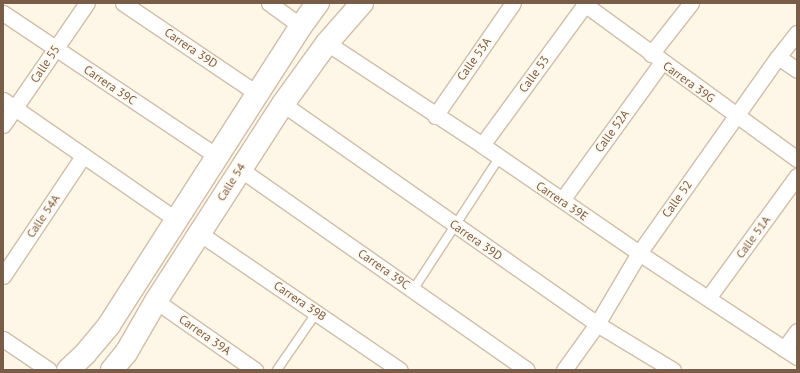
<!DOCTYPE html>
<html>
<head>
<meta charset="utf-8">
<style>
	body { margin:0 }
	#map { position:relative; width:800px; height:373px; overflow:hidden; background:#fef6e6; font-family:"PT Sans",sans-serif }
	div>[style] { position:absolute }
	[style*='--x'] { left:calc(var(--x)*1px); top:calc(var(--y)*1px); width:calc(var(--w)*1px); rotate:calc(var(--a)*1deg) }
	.roads { filter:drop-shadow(1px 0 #d1beaa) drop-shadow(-1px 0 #d1beaa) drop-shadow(0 1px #d1beaa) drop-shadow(0 -1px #d1beaa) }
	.lane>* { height:8px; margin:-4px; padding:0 4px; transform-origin:4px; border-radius:4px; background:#fff }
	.street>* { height:15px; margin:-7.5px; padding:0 7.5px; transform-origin:7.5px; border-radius:7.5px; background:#fff }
	.secondary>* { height:22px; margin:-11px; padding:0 11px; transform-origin:11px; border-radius:11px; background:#fff }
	span { translate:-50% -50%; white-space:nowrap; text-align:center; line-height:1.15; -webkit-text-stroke:3.5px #fff9ee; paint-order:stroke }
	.street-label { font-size:12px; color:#7a5d48 }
	.frame { position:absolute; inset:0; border:4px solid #7a5d48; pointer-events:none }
</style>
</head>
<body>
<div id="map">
	<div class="roads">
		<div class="lane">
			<i style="--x:413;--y:290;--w:158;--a:-56.9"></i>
			<i style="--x:277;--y:370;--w:70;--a:-55.4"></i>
		</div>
		<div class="street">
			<i style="--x:123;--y:3;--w:163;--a:34"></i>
			<i style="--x:269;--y:3;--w:39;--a:36"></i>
			<i style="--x:583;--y:3;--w:265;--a:36.1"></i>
			<i style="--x:3;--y:13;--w:259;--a:33.8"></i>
			<i style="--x:327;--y:43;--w:186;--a:33.3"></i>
			<i style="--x:482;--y:145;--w:191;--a:34.5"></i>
			<i style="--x:639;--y:253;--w:189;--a:33.4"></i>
			<i style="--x:651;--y:54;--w:65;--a:-51.9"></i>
			<i style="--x:778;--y:57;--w:23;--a:34"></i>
			<i style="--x:3;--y:100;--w:211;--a:34.6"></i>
			<i style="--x:283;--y:104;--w:383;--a:35"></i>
			<i style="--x:597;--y:324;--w:89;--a:31.2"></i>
			<i style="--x:435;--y:116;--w:137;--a:-55.4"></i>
			<i style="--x:3;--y:125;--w:148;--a:-55.5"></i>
			<i style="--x:482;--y:145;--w:176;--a:-53.8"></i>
			<i style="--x:240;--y:169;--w:350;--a:35"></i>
			<i style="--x:562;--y:200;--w:170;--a:-54.1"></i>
			<i style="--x:199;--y:233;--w:243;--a:34.3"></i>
			<i style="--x:3;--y:276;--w:144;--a:-56.3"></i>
			<i style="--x:708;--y:298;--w:151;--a:-53.9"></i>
			<i style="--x:156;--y:301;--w:121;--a:34.9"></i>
			<i style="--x:3;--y:339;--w:55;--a:34"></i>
			<i style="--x:784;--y:349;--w:22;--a:-54"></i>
			<i style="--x:564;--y:370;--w:57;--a:-54.3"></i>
			<i style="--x:597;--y:324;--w:82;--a:-59.4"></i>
			<i style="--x:639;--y:253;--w:240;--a:-54.7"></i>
			<i style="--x:778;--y:57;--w:31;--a:-52"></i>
		</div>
		<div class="secondary">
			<i style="--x:68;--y:370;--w:23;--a:-43"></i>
			<i style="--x:85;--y:354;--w:38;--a:-50"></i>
			<i style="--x:109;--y:325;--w:355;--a:-57.3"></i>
			<i style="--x:301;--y:26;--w:29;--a:-54"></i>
			<i style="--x:112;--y:370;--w:22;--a:-51"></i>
			<i style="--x:126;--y:353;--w:60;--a:-60"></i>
			<i style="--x:156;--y:301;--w:234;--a:-57.2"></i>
			<i style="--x:283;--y:104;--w:75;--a:-54.2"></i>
			<i style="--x:327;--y:43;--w:53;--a:-48.8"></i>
		</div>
	</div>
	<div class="street-label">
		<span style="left:191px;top:48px;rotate:34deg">Carrera 39D</span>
		<span style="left:474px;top:59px;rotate:-55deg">Calle 53A</span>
		<span style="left:45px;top:64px;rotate:-56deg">Calle 55</span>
		<span style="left:534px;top:74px;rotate:-54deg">Calle 53</span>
		<span style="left:689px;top:82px;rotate:36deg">Carrera 39G</span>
		<span style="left:110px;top:85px;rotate:34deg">Carrera 39C</span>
		<span style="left:612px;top:131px;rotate:-54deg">Calle 52A</span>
		<span style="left:231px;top:182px;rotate:-58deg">Calle 54</span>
		<span style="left:677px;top:199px;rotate:-55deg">Calle 52</span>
		<span style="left:562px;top:201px;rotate:34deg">Carrera 39E</span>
		<span style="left:43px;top:216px;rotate:-56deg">Calle 54A</span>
		<span style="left:753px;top:237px;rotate:-54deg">Calle 51A</span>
		<span style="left:476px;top:240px;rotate:35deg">Carrera 39D</span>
		<span style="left:384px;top:269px;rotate:35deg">Carrera 39C</span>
		<span style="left:300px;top:301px;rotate:34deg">Carrera 39B</span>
		<span style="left:205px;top:335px;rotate:35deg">Carrera 39A</span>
	</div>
	<div class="frame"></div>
</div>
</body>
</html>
